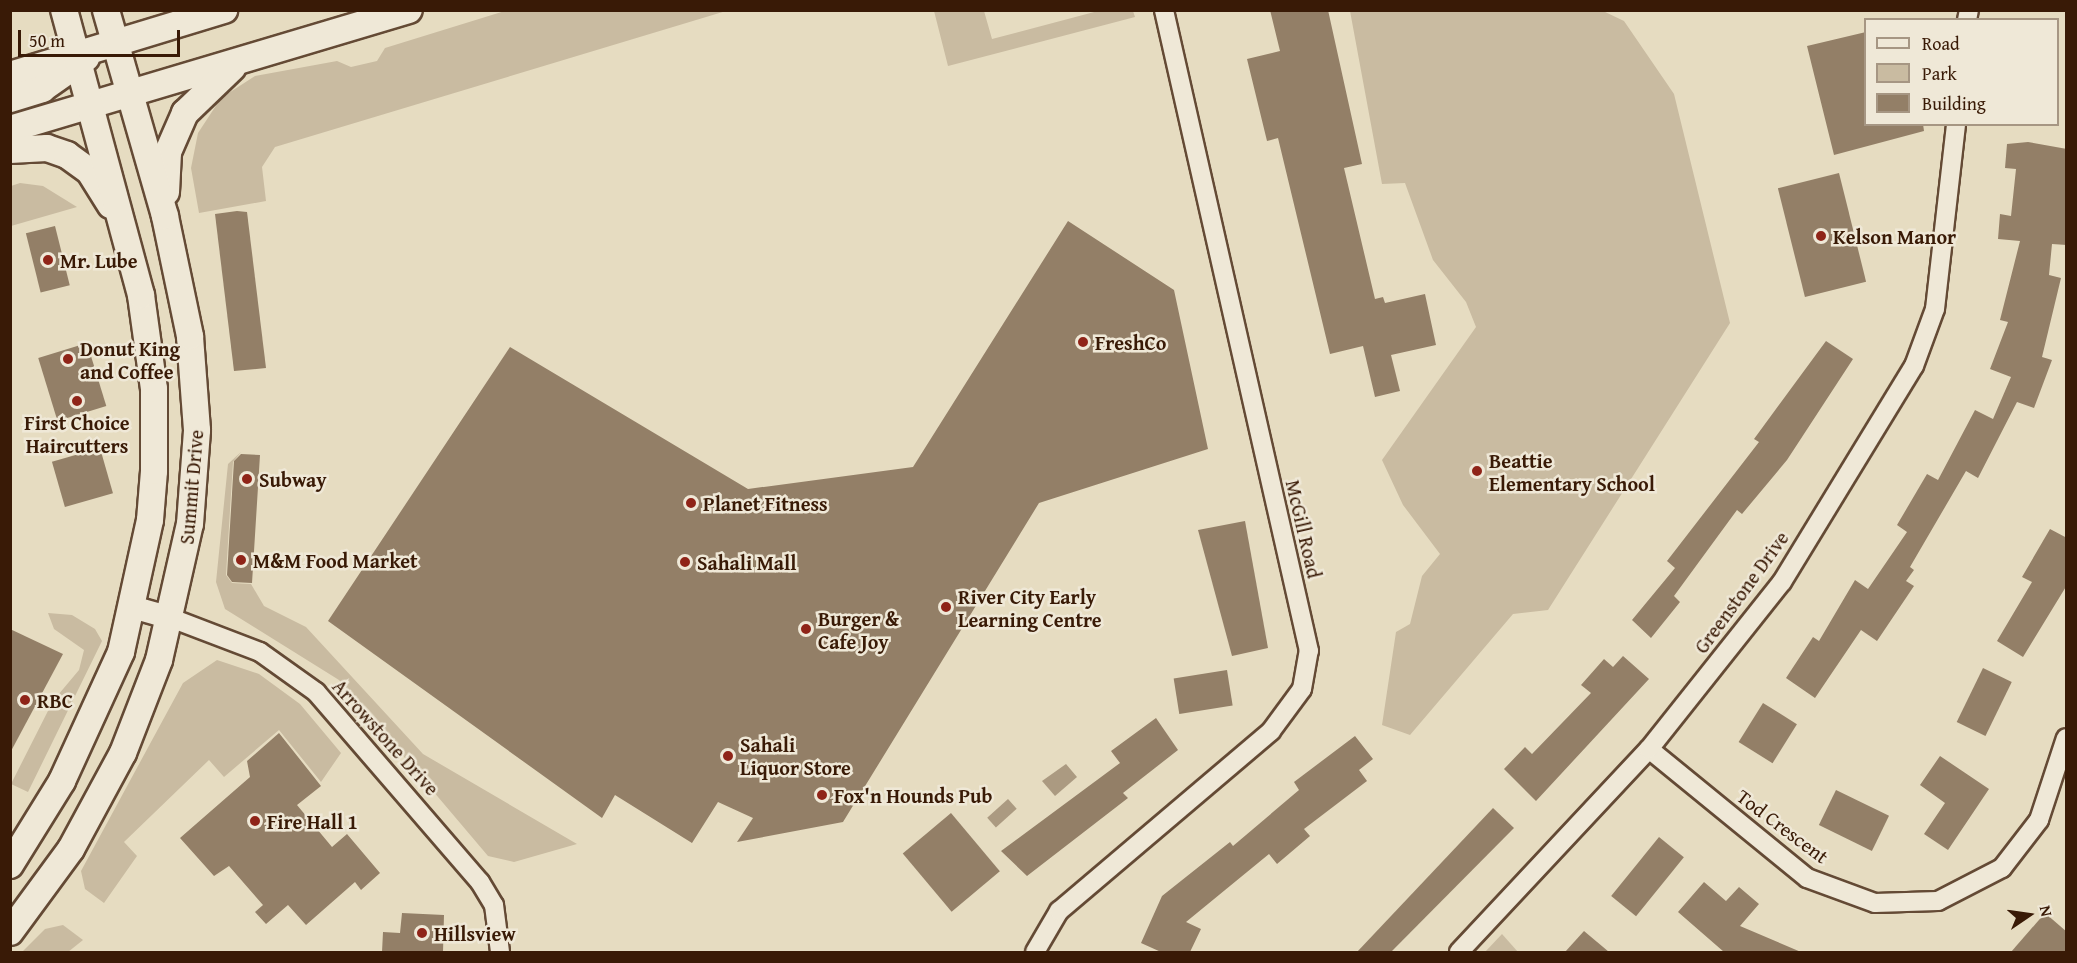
<!DOCTYPE html>
<html>
<head>
<meta charset="utf-8">
<style>
	body { margin:0 }
	#map { position:relative; width:2077px; height:963px; overflow:hidden; background:#e6dcc1; font-family:"Gentium Book Plus",serif }
	div>[style] { position:absolute }
	[style*='--x'] { left:calc(var(--x)*1px); top:calc(var(--y)*1px); width:calc(var(--w)*1px); rotate:calc(var(--a)*1deg) }
	.green>* { inset:0; background:#c9bba1 }
	.water>* { inset:0; background:#ab9a81; transform-origin:0 0 }
	.building>* { inset:0; background:#937f67; transform-origin:0 0 }
	.roads { filter:drop-shadow(2px 0 #644a35) drop-shadow(-2px 0 #644a35) drop-shadow(0 2px #644a35) drop-shadow(0 -2px #644a35) }
	.minor>* { height:18px; margin:-9px; padding:0 9px; transform-origin:9px; border-radius:9px; background:#efe8d7 }
	.tertiary>* { height:22px; margin:-11px; padding:0 11px; transform-origin:11px; border-radius:11px; background:#efe8d7 }
	.secondary>* { height:26px; margin:-13px; padding:0 13px; transform-origin:13px; border-radius:13px; background:#efe8d7 }
	.dots>* { width:16px; height:16px; translate:-50% -50%; box-sizing:border-box; border:3px solid #efe8d7; border-radius:50% }
	span { translate:-50% -50%; white-space:nowrap; text-align:center; line-height:1.15; -webkit-text-stroke:5px #efe8d7; paint-order:stroke }
	.poi-label { font-size:20px; color:#391a06; font-weight:700 }
	.left { translate:0 -50%; text-align:left }
	.street-label { font-size:20px; color:#391a06 }
	.frame { position:absolute; inset:0; border:12px solid #391a06; pointer-events:none }
	.legend { position:absolute; left:1864px; top:18px; width:195px; height:108px; box-sizing:border-box; background:#efe8d7; border:2px solid #a69683; margin:0; padding:8px 10px; list-style:none; font-size:18px; color:#391a06 }
	.legend li { display:flex; align-items:center; gap:12px; height:30px }
	.legend b { width:30px; border:2px solid #a69683 }
	.north { position:absolute; left:1999px; top:885px; width:60px; height:60px; -webkit-text-stroke:4px #efe8d7; paint-order:stroke; rotate:77deg; font-size:16px; font-weight:700; line-height:24px; text-align:center; color:#391a06 }
	.north::after { content:''; display:block; margin:auto; width:21px; height:27px; background:#391a06; clip-path:polygon(50% 0,100% 100%,50% 72%,0 100%) }
	.scale { position:absolute; left:18px; top:30px; width:162px; height:27px; box-sizing:border-box; border:3px solid #391a06; border-top:0; padding-left:8px; font-size:18px; line-height:21px; white-space:nowrap; color:#391a06; -webkit-text-stroke:4px #efe8d7; paint-order:stroke }
</style>
</head>
<body>
<div id="map">
	<div class="green">
		<i style="clip-path:polygon(508px 10px,726px 11px,275px 147px,262px 167px,266px 201px,199px 213px,191px 168px,198px 133px,221px 98px,255px 76px,337px 61px,351px 67px,377px 61px,385px 48px)"></i>
		<i style="clip-path:polygon(934px 11px,984px 11px,992px 39px,1098px 11px,1133px 11px,1135px 17px,948px 66px)"></i>
		<i style="clip-path:polygon(1603px 11px,1624px 21px,1674px 94px,1730px 323px,1548px 610px,1513px 614px,1410px 735px,1382px 725px,1396px 632px,1410px 624px,1422px 576px,1440px 554px,1403px 505px,1382px 460px,1476px 327px,1466px 302px,1433px 260px,1405px 183px,1382px 184px,1350px 11px)"></i>
		<i style="clip-path:polygon(20px 183px,43px 186px,77px 207px,11px 226px,11px 186px)"></i>
		<i style="clip-path:polygon(241px 452px,233px 462px,226px 575px,232px 583px,251px 584px,264px 606px,306px 627px,423px 754px,577px 844px,514px 862px,488px 856px,339px 680px,225px 609px,216px 582px,228px 464px)"></i>
		<i style="clip-path:polygon(48px 613px,72px 615px,95px 629px,102px 641px,28px 792px,11px 784px,53px 701px,79px 670px,84px 650px,54px 629px)"></i>
		<i style="clip-path:polygon(217px 660px,259px 674px,300px 704px,341px 753px,321px 782px,279px 730px,224px 777px,209px 760px,124px 842px,137px 856px,104px 903px,85px 889px,81px 871px,183px 683px)"></i>
		<i style="clip-path:polygon(63px 925px,83px 940px,68px 952px,22px 952px,45px 929px)"></i>
		<i style="clip-path:polygon(1502px 934px,1518px 952px,1485px 952px)"></i>
	</div>
	<div class="water">
		<i style="clip-path:polygon(1066px 764px,1077px 777px,1055px 796px,1042px 781px)"></i>
		<i style="left:1008px;top:799px;width:13px;height:28px;rotate:48deg"></i>
	</div>
	<div class="building">
		<i style="clip-path:polygon(1270px 10px,1328px 10px,1362px 164px,1344px 168px,1375px 299px,1383px 297px,1385px 303px,1425px 294px,1436px 345px,1391px 355px,1400px 391px,1375px 397px,1363px 346px,1330px 354px,1278px 138px,1267px 141px,1247px 59px,1280px 51px)"></i>
		<i style="clip-path:polygon(1866px 32px,1866px 124px,1923px 124px,1924px 131px,1834px 155px,1807px 46px)"></i>
		<i style="clip-path:polygon(2028px 142px,2067px 149px,2067px 245px,2052px 244px,2049px 275px,2061px 278px,2042px 357px,2052px 360px,2034px 408px,2017px 402px,1978px 478px,1966px 471px,1910px 567px,1914px 570px,1906px 581px,1914px 586px,1877px 641px,1861px 630px,1815px 698px,1786px 678px,1813px 637px,1819px 641px,1855px 580px,1868px 589px,1907px 532px,1897px 525px,1927px 474px,1938px 480px,1975px 410px,1993px 419px,2011px 377px,1990px 369px,2008px 322px,2000px 320px,2020px 241px,1998px 239px,2000px 214px,2011px 216px,2016px 169px,2005px 168px,2007px 144px)"></i>
		<i style="left:1839px;top:173px;width:112px;height:63px;rotate:76deg"></i>
		<i style="clip-path:polygon(237px 211px,247px 212px,266px 368px,234px 371px,215px 214px)"></i>
		<i style="clip-path:polygon(1068px 221px,1174px 290px,1208px 449px,1039px 503px,843px 822px,737px 842px,753px 818px,718px 802px,692px 843px,615px 795px,602px 818px,328px 621px,510px 347px,748px 489px,913px 467px)"></i>
		<i style="left:55px;top:226px;width:61px;height:30px;rotate:76deg"></i>
		<i style="clip-path:polygon(1826px 341px,1853px 359px,1787px 460px,1742px 514px,1737px 510px,1674px 596px,1680px 602px,1651px 638px,1632px 620px,1675px 568px,1667px 561px,1759px 442px,1754px 439px)"></i>
		<i style="left:87px;top:343px;width:66px;height:51px;rotate:73deg"></i>
		<i style="left:100px;top:448px;width:47px;height:50px;rotate:74deg"></i>
		<i style="clip-path:polygon(241px 454px,260px 455px,252px 583px,232px 582px,227px 575px,234px 461px)"></i>
		<i style="clip-path:polygon(1245px 521px,1268px 648px,1232px 656px,1198px 530px)"></i>
		<i style="clip-path:polygon(2050px 529px,2067px 538px,2067px 585px,2023px 657px,1997px 641px,2032px 582px,2022px 577px)"></i>
		<i style="clip-path:polygon(10px 629px,63px 654px,10px 753px)"></i>
		<i style="clip-path:polygon(1623px 656px,1649px 679px,1536px 801px,1504px 769px,1525px 747px,1532px 754px,1591px 693px,1581px 685px,1604px 659px,1613px 667px)"></i>
		<i style="left:1983px;top:668px;width:32px;height:60px;rotate:26deg"></i>
		<i style="left:1227px;top:670px;width:36px;height:54px;rotate:81deg"></i>
		<i style="left:1763px;top:703px;width:40px;height:46px;rotate:32deg"></i>
		<i style="clip-path:polygon(1156px 718px,1178px 750px,1123px 793px,1128px 798px,1027px 876px,1001px 851px,1120px 763px,1111px 751px)"></i>
		<i style="clip-path:polygon(279px 733px,321px 786px,297px 805px,332px 847px,347px 834px,380px 873px,361px 890px,355px 882px,306px 925px,288px 905px,266px 924px,255px 912px,263px 905px,229px 866px,214px 876px,180px 838px,250px 777px,247px 761px)"></i>
		<i style="clip-path:polygon(1355px 736px,1373px 759px,1359px 770px,1367px 781px,1304px 829px,1310px 836px,1277px 864px,1269px 854px,1186px 922px,1201px 929px,1190px 952px,1161px 952px,1141px 943px,1162px 896px,1230px 842px,1233px 846px,1299px 790px,1294px 782px)"></i>
		<i style="clip-path:polygon(1940px 756px,1989px 789px,1948px 850px,1924px 834px,1945px 803px,1920px 785px)"></i>
		<i style="left:1836px;top:790px;width:59px;height:39px;rotate:26deg"></i>
		<i style="clip-path:polygon(1493px 808px,1514px 828px,1391px 952px,1357px 952px)"></i>
		<i style="left:951px;top:813px;width:76px;height:63px;rotate:50deg"></i>
		<i style="left:1659px;top:837px;width:32px;height:76px;rotate:39deg"></i>
		<i style="clip-path:polygon(1704px 882px,1726px 901px,1739px 887px,1759px 904px,1740px 926px,1801px 952px,1724px 952px,1678px 912px)"></i>
		<i style="clip-path:polygon(402px 913px,444px 915px,443px 952px,382px 952px,383px 932px,400px 933px)"></i>
		<i style="clip-path:polygon(2045px 913px,2067px 932px,2067px 952px,2011px 952px)"></i>
		<i style="clip-path:polygon(1584px 931px,1609px 952px,1565px 952px)"></i>
	</div>
	<div class="roads">
		<div class="minor">
			<i style="--x:1967;--y:20;--w:10;--a:-79"></i>
			<i style="--x:171;--y:618;--w:95;--a:20.9"></i>
			<i style="--x:260;--y:652;--w:69;--a:35.5"></i>
			<i style="--x:316;--y:692;--w:251;--a:49.2"></i>
			<i style="--x:480;--y:882;--w:27;--a:59"></i>
			<i style="--x:494;--y:905;--w:47;--a:82.7"></i>
			<i style="--x:1649;--y:749;--w:204;--a:39.2"></i>
			<i style="--x:1807;--y:878;--w:72;--a:20.2"></i>
			<i style="--x:1875;--y:903;--w:63;--a:-1.8"></i>
			<i style="--x:1938;--y:901;--w:72;--a:-27.3"></i>
			<i style="--x:2002;--y:868;--w:61;--a:-52.4"></i>
			<i style="--x:2039;--y:820;--w:86;--a:-71.8"></i>
			<i style="--x:1035;--y:952;--w:48;--a:-59.7"></i>
			<i style="--x:1059;--y:911;--w:278;--a:-40.3"></i>
			<i style="--x:1271;--y:731;--w:52;--a:-53.6"></i>
			<i style="--x:1302;--y:689;--w:39;--a:-80"></i>
			<i style="--x:1309;--y:651;--w:657;--a:-102.75"></i>
			<i style="--x:1459;--y:952;--w:278;--a:-46.9"></i>
			<i style="--x:1649;--y:749;--w:213;--a:-51.5"></i>
			<i style="--x:1782;--y:582;--w:253;--a:-58.6"></i>
			<i style="--x:1914;--y:366;--w:61;--a:-69.8"></i>
			<i style="--x:1935;--y:309;--w:186;--a:-83.5"></i>
		</div>
		<div class="tertiary">
			<i style="--x:132;--y:607;--w:41;--a:15.8"></i>
		</div>
		<div class="secondary">
			<i style="--x:10;--y:75;--w:224;--a:-16.9"></i>
			<i style="--x:10;--y:99;--w:34;--a:-17"></i>
			<i style="--x:42;--y:89;--w:54;--a:-35.2"></i>
			<i style="--x:10;--y:129;--w:416;--a:-16.6"></i>
			<i style="--x:10;--y:150;--w:37;--a:-3"></i>
			<i style="--x:47;--y:148;--w:21;--a:19"></i>
			<i style="--x:67;--y:155;--w:29;--a:36"></i>
			<i style="--x:90;--y:172;--w:39;--a:58"></i>
			<i style="--x:166;--y:192;--w:40;--a:-87.1"></i>
			<i style="--x:168;--y:152;--w:43;--a:-66.4"></i>
			<i style="--x:185;--y:113;--w:66;--a:-43.8"></i>
			<i style="--x:10;--y:865;--w:99;--a:-58.2"></i>
			<i style="--x:62;--y:781;--w:142;--a:-65.4"></i>
			<i style="--x:121;--y:652;--w:135;--a:-77.6"></i>
			<i style="--x:150;--y:520;--w:49;--a:-85.3"></i>
			<i style="--x:154;--y:471;--w:82;--a:-90"></i>
			<i style="--x:154;--y:389;--w:95;--a:-97.9"></i>
			<i style="--x:141;--y:295;--w:295;--a:-105.1"></i>
			<i style="--x:10;--y:932;--w:103;--a:-53.7"></i>
			<i style="--x:71;--y:849;--w:109;--a:-61.6"></i>
			<i style="--x:123;--y:753;--w:100;--a:-68.8"></i>
			<i style="--x:159;--y:660;--w:139;--a:-77.2"></i>
			<i style="--x:190;--y:524;--w:94;--a:-85.7"></i>
			<i style="--x:197;--y:430;--w:94;--a:-94.3"></i>
			<i style="--x:190;--y:336;--w:123;--a:-101.8"></i>
			<i style="--x:165;--y:216;--w:214;--a:-106"></i>
		</div>
	</div>
	<div class="dots">
		<i style="left:1821px;top:236px;background:#8f2418"></i>
		<i style="left:48px;top:260px;background:#8f2418"></i>
		<i style="left:1083px;top:342px;background:#8f2418"></i>
		<i style="left:68px;top:359px;background:#8f2418"></i>
		<i style="left:77px;top:401px;background:#8f2418"></i>
		<i style="left:1477px;top:471px;background:#8f2418"></i>
		<i style="left:247px;top:479px;background:#8f2418"></i>
		<i style="left:691px;top:503px;background:#8f2418"></i>
		<i style="left:241px;top:560px;background:#8f2418"></i>
		<i style="left:685px;top:562px;background:#8f2418"></i>
		<i style="left:946px;top:607px;background:#8f2418"></i>
		<i style="left:806px;top:629px;background:#8f2418"></i>
		<i style="left:25px;top:700px;background:#8f2418"></i>
		<i style="left:728px;top:756px;background:#8f2418"></i>
		<i style="left:822px;top:795px;background:#8f2418"></i>
		<i style="left:255px;top:821px;background:#8f2418"></i>
		<i style="left:422px;top:933px;background:#8f2418"></i>
	</div>
	<div class="poi-label">
		<span class="left" style="left:1833px;top:236px">Kelson Manor</span>
		<span class="left" style="left:60px;top:260px">Mr. Lube</span>
		<span class="left" style="left:1095px;top:342px">FreshCo</span>
		<span class="left" style="left:80px;top:360px">Donut King<br>and Coffee</span>
		<span style="left:77px;top:434px">First Choice<br>Haircutters</span>
		<span class="left" style="left:1489px;top:472px">Beattie<br>Elementary School</span>
		<span class="left" style="left:259px;top:479px">Subway</span>
		<span class="left" style="left:703px;top:503px">Planet Fitness</span>
		<span class="left" style="left:253px;top:560px">M&amp;M Food Market</span>
		<span class="left" style="left:697px;top:562px">Sahali Mall</span>
		<span class="left" style="left:958px;top:608px">River City Early<br>Learning Centre</span>
		<span class="left" style="left:818px;top:630px">Burger &amp;<br>Cafe Joy</span>
		<span class="left" style="left:37px;top:700px">RBC</span>
		<span class="left" style="left:740px;top:756px">Sahali<br>Liquor Store</span>
		<span class="left" style="left:834px;top:795px">Fox'n Hounds Pub</span>
		<span class="left" style="left:267px;top:821px">Fire Hall 1</span>
		<span class="left" style="left:434px;top:933px">Hillsview</span>
	</div>
	<div class="street-label">
		<span style="left:191px;top:487px;rotate:-85deg">Summit Drive</span>
		<span style="left:1304px;top:529px;rotate:77deg">McGill Road</span>
		<span style="left:1741px;top:592px;rotate:-54deg">Greenstone Drive</span>
		<span style="left:386px;top:737px;rotate:48deg">Arrowstone Drive</span>
		<span style="left:1783px;top:826px;rotate:37deg">Tod Crescent</span>
	</div>
	<div class="frame"></div>
	<ul class="legend">
	<li><b style="height:8px;background:#efe8d7"></b>Road</li>
	<li><b style="height:16px;background:#c9bba1"></b>Park</li>
	<li><b style="height:16px;background:#937f67"></b>Building</li>
	</ul>
	<div class="north">N</div>
	<div class="scale">50 m</div>
</div>
</body>
</html>
